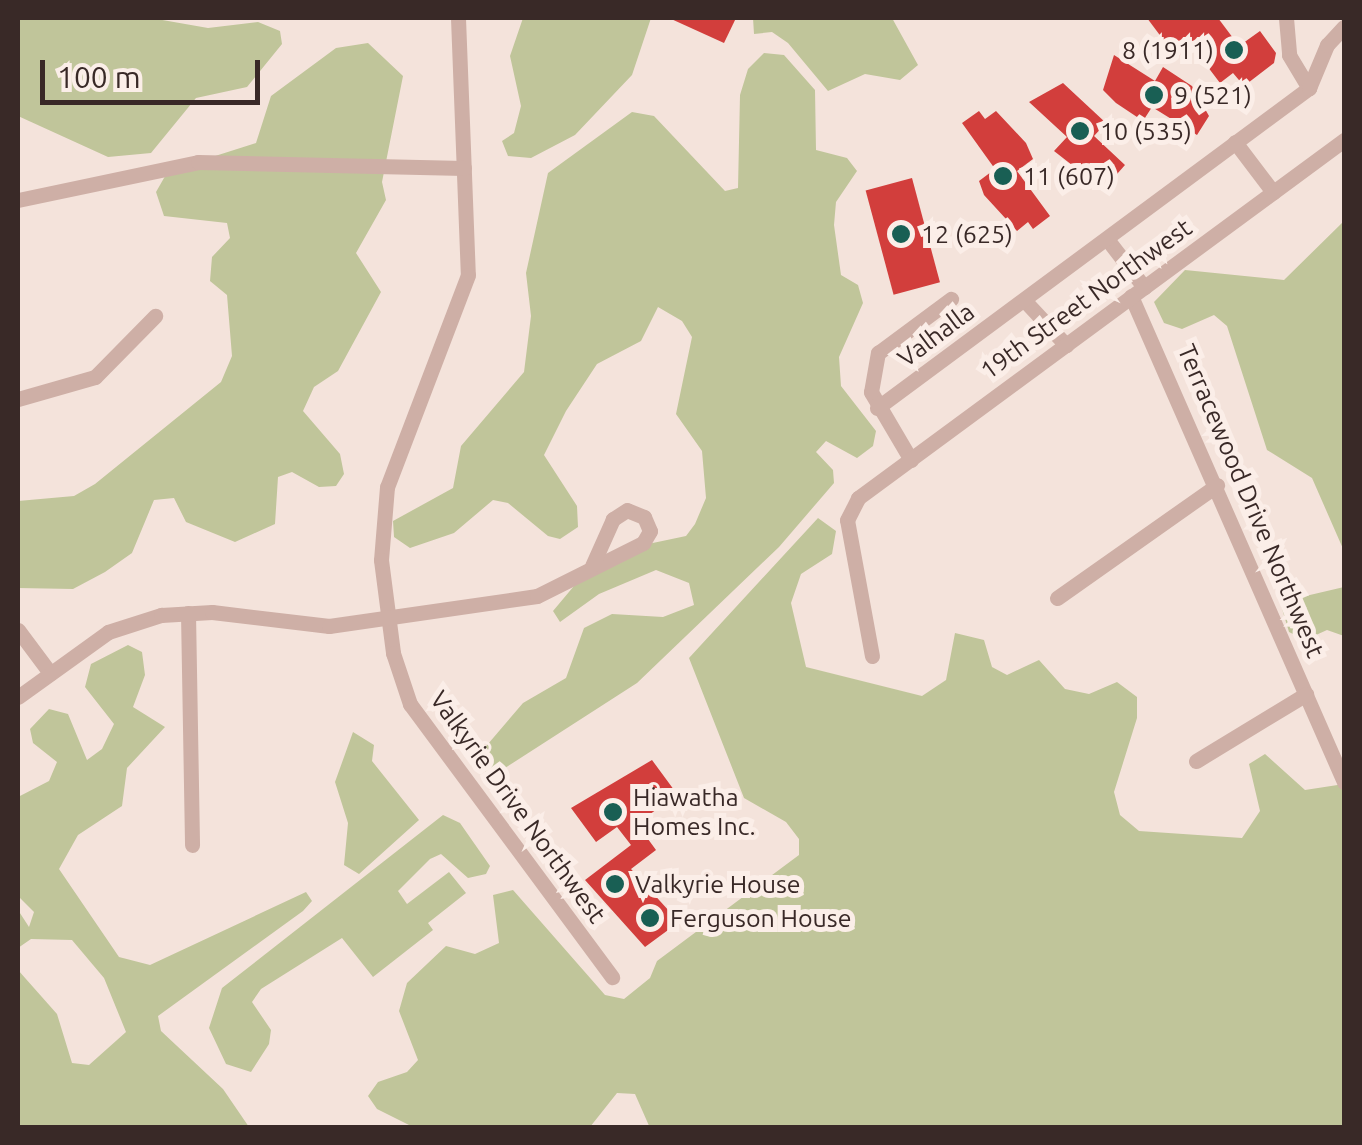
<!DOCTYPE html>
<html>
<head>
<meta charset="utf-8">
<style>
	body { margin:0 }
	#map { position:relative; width:1362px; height:1145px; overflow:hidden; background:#f4e3db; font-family:Ubuntu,sans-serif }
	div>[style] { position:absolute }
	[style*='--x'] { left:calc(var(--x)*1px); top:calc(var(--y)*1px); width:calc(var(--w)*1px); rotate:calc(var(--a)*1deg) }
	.green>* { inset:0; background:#c0c59a }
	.building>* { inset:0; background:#d23e3c; transform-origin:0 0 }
	.street>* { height:15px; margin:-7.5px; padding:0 7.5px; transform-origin:7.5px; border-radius:7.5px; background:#ceafa6 }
	.dots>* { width:28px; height:28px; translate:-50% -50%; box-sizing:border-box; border:5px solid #fbeee8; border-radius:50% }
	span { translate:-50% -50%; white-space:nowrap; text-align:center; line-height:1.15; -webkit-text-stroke:10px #fbeee8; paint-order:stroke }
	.poi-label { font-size:25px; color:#392927 }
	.right { translate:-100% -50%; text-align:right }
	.left { translate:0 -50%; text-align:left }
	.street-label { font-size:25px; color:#392927 }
	.frame { position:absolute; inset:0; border:20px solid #392927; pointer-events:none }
	.scale { position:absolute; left:40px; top:60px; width:220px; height:45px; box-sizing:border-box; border:5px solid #392927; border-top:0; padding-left:12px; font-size:30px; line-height:35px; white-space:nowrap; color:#392927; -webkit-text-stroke:8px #fbeee8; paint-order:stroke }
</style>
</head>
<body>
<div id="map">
	<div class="green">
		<i style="clip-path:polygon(18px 18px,151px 18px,208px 28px,258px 22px,280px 31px,282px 44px,247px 87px,196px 98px,151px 153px,108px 157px,18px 116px)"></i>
		<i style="clip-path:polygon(523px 18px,651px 18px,632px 75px,575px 135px,531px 158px,508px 156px,502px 141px,514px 133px,521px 106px,510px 56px)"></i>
		<i style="clip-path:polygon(753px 18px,892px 18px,918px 65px,900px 80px,865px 74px,828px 91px,788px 43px,772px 32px,754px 34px)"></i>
		<i style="clip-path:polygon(368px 43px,403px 76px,382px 182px,386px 200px,356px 253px,381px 292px,338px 371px,314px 387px,303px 411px,340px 454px,344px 474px,336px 486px,319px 487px,292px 472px,278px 477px,275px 524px,235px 542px,186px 522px,174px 498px,154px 500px,132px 553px,105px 572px,73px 589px,18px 588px,18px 501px,74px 496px,95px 484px,221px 382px,232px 356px,227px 295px,210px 281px,212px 257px,230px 238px,227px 223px,164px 216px,156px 192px,168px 171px,256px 143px,271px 96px,336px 48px)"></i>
		<i style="clip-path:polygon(764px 53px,784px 55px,815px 90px,816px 150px,847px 158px,857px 171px,836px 202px,834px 225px,841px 275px,858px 285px,863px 303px,839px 357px,841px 386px,876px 431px,873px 446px,857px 458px,826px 441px,816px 452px,833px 470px,834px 483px,779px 547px,637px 683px,491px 777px,479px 766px,482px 751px,523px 703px,566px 678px,584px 628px,612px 614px,663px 617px,694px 605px,689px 583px,656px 570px,599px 594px,560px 622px,553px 611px,579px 580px,648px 544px,686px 536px,695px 524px,706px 498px,702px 451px,676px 414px,692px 337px,682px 321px,658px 307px,641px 341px,597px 364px,566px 411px,544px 455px,577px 506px,578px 527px,560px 539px,548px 536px,508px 503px,493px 500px,454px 533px,410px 548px,394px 537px,393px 521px,453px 488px,461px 446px,524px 372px,531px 316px,526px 273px,548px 173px,632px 112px,654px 116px,725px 191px,738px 188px,740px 95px,748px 69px)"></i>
		<i style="clip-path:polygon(1344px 221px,1344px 551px,1312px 478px,1267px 450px,1227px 326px,1214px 315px,1182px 329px,1164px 323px,1154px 302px,1185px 270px,1284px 280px)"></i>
		<i style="clip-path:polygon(818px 518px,836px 531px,832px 554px,801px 574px,791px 603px,806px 667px,922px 696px,946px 680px,955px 633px,984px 640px,992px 667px,1007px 675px,1039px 660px,1065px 689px,1089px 694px,1117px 682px,1137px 697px,1137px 718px,1114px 792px,1120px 815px,1139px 831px,1242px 838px,1260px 811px,1249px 764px,1265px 754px,1305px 790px,1344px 784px,1344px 1127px,650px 1128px,635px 1094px,617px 1093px,590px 1127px,415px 1128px,377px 1109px,368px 1096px,378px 1082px,407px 1072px,418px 1060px,399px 1011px,407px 983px,446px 946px,475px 954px,499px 943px,493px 895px,513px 890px,605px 995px,624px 999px,650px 978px,657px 961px,799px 855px,799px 839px,786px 822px,744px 798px,689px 658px)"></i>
		<i style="clip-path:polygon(1344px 587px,1344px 636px,1327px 630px,1305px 640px,1289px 632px,1280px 602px)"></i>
		<i style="clip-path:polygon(128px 645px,142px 652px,145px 675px,133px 707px,165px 727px,127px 768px,122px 806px,78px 835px,59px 869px,119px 957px,150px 965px,306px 892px,312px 901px,303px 911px,158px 1016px,161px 1031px,223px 1089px,249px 1127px,18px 1127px,18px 970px,57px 1014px,72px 1063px,89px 1065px,126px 1032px,104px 978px,72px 940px,31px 939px,18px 948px,18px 910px,29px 927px,34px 912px,18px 896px,18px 797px,49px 781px,57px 762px,33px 743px,30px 729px,49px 709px,68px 714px,87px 760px,102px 749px,114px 724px,85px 687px,91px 664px)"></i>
		<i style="clip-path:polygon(353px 732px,374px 745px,372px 761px,419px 820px,359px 874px,344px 865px,348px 823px,335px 782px)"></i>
		<i style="clip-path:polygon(443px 815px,460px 823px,490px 866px,486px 874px,468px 878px,441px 854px,430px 859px,398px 891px,407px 904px,449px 872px,466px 893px,428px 923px,433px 930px,373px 977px,342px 938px,261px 989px,252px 1002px,271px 1030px,269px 1044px,251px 1072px,226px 1064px,209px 1028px,222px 988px)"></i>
	</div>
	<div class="building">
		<i style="clip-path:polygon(669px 18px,736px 18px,724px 43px)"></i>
		<i style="clip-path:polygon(1147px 18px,1218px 18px,1239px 46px,1260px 31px,1276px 53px,1274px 63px,1244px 86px,1233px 73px,1220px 83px,1192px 46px,1177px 58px)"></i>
		<i style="clip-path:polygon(1114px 55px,1155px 81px,1163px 67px,1192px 86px,1209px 116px,1197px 135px,1152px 107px,1143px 121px,1116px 103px,1103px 90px)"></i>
		<i style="clip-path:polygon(1063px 83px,1106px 123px,1094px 136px,1125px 165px,1110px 182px,1103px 175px,1095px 183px,1054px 151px,1067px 137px,1029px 102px)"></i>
		<i style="clip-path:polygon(979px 111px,985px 119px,996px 111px,1026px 143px,1033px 159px,1017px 171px,1050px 216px,1033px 229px,1028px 222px,1017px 231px,984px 195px,979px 181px,995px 169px,962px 123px)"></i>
		<i style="left:912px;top:178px;width:108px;height:48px;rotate:75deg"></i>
		<i style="clip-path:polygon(652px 760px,677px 794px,637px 824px,656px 850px,631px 869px,679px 922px,645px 947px,585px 880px,631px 845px,617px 827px,596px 842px,571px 808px)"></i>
	</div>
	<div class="street">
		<i style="--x:458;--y:18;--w:257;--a:87.8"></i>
		<i style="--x:468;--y:275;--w:227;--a:110.9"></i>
		<i style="--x:387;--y:487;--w:73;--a:94.7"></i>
		<i style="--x:381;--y:560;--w:94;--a:82.6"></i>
		<i style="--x:393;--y:653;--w:54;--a:71.6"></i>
		<i style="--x:410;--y:704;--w:340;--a:53.5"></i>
		<i style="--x:1286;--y:18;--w:37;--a:85"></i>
		<i style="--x:1289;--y:55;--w:39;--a:59"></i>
		<i style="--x:1235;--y:142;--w:63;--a:52.8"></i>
		<i style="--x:18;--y:200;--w:184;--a:-11.9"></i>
		<i style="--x:198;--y:162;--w:266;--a:1.3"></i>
		<i style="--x:1107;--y:239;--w:61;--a:52.4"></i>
		<i style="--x:1131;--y:296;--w:531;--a:66.33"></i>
		<i style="--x:1024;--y:300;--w:62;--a:47"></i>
		<i style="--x:18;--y:399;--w:80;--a:-15.9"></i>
		<i style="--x:95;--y:377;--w:86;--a:-45.5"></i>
		<i style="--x:877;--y:408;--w:538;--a:-36.53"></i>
		<i style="--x:1309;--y:88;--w:47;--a:-67.3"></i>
		<i style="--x:1327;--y:45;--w:25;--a:-47"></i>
		<i style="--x:911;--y:460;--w:79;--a:-120.5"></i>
		<i style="--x:871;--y:392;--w:40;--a:-80"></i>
		<i style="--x:878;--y:353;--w:91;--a:-36.5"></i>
		<i style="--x:1057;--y:598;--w:196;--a:-35.2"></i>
		<i style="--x:188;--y:613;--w:232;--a:89"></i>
		<i style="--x:18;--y:630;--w:54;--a:53.3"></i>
		<i style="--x:872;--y:656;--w:138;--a:-100.4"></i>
		<i style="--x:847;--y:520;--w:25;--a:-63"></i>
		<i style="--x:858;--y:498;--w:604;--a:-36.38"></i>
		<i style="--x:18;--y:697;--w:111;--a:-35.8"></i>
		<i style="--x:108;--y:632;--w:56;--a:-17.8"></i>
		<i style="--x:161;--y:615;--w:51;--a:-3.4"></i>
		<i style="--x:212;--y:612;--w:118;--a:6.8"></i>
		<i style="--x:329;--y:626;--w:210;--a:-8.2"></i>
		<i style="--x:537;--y:596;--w:119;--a:-26.6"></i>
		<i style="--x:643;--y:543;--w:14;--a:-60"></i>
		<i style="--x:650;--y:531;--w:15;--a:-113"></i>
		<i style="--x:644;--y:517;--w:18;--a:-158"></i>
		<i style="--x:627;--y:510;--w:17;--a:147"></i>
		<i style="--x:613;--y:519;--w:51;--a:114.1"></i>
		<i style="--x:1196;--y:761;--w:129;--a:-31.3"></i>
	</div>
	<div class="dots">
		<i style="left:1234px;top:50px;background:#195f54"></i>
		<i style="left:1154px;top:95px;background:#195f54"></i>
		<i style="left:1080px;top:131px;background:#195f54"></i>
		<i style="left:1003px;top:176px;background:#195f54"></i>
		<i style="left:901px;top:234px;background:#195f54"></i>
		<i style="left:613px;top:812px;background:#195f54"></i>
		<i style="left:615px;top:884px;background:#195f54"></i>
		<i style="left:650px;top:918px;background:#195f54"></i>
	</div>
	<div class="poi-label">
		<span class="right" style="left:1214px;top:50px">8 (1911)</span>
		<span class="left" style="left:1174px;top:95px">9 (521)</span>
		<span class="left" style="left:1100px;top:131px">10 (535)</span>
		<span class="left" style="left:1023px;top:176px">11 (607)</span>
		<span class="left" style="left:921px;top:234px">12 (625)</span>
		<span class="left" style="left:633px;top:812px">Hiawatha<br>Homes Inc.</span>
		<span class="left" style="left:635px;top:884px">Valkyrie House</span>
		<span class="left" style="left:670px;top:918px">Ferguson House</span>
	</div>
	<div class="street-label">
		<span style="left:1086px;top:299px;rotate:-36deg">19th Street Northwest</span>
		<span style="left:936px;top:335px;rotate:-37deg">Valhalla</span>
		<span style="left:1251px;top:501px;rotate:67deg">Terracewood Drive Northwest</span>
		<span style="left:518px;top:807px;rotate:54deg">Valkyrie Drive Northwest</span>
	</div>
	<div class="frame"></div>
	<div class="scale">100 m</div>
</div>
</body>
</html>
